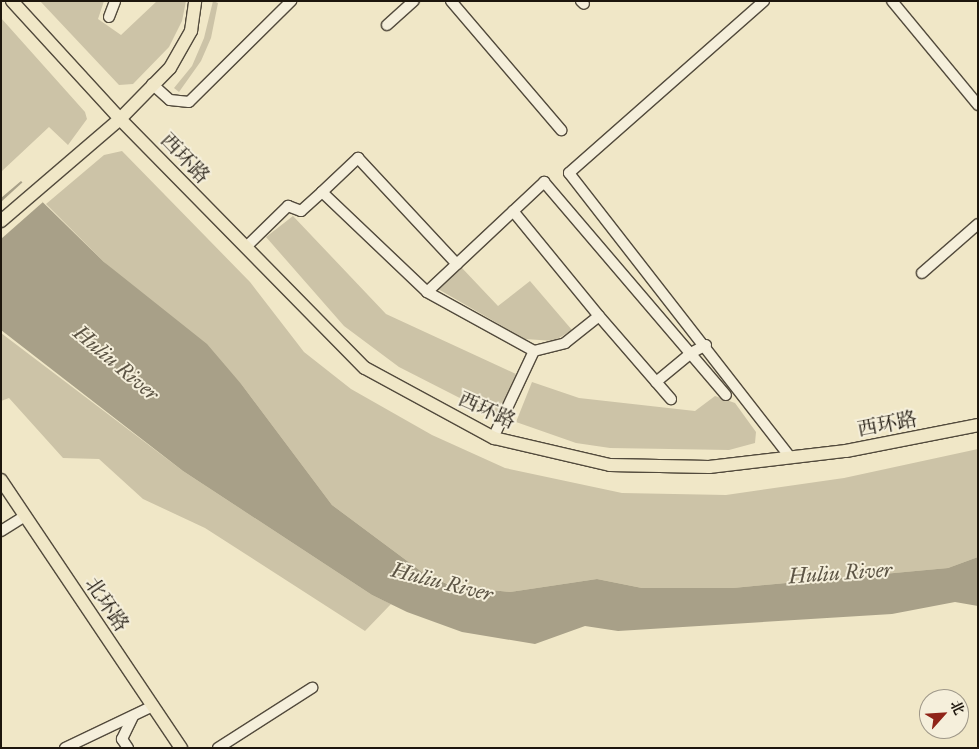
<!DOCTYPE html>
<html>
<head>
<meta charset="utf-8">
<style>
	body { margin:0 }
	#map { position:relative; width:979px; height:749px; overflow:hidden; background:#f0e7c7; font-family:"IM FELL Great Primer","Noto Serif SC",serif }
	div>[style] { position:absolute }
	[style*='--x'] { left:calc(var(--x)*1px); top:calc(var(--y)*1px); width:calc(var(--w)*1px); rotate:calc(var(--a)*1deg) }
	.green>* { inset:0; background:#ccc3a7 }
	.water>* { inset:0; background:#a8a088 }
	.pier>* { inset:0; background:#f0e7c7 }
	.roads { filter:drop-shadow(1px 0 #524a3c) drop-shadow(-1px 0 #524a3c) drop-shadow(0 1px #524a3c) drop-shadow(0 -1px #524a3c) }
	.minor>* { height:10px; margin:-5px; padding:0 5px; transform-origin:5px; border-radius:5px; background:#f5efdb }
	.major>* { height:12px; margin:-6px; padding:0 6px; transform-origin:6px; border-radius:6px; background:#f0e7c7 }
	span { translate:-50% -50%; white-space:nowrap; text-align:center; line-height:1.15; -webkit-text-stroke:4px #f5efdb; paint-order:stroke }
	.street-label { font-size:20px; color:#1d160d }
	.water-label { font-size:21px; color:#5c5444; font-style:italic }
	.frame { position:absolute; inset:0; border:2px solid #1d160d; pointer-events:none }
	.north { position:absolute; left:919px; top:689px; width:50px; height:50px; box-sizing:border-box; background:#f5efdb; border:1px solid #9f9889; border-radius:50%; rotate:64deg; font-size:14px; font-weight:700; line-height:20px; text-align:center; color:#1d160d }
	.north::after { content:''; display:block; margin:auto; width:18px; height:22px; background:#8f2418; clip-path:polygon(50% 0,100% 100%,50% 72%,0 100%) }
</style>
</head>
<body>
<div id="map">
	<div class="green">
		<i style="clip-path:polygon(40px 1px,104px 1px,98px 19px,121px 35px,157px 1px,186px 1px,182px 21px,169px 47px,133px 84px,119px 85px)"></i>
		<i style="clip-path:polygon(213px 1px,218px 3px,211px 38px,201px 61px,179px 92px,174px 88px,192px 66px,204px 38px)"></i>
		<i style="clip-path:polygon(1px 18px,85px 112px,87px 119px,68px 145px,49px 127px,2px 171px)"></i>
		<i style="clip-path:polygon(122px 151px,250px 282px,304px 352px,351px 389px,432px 435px,505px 468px,622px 493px,726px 495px,844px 478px,978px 449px,978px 557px,948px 568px,733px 588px,642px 588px,597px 579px,510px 592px,453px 586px,426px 575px,332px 505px,242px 385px,104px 262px,46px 204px,104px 155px)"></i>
		<i style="clip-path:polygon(293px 216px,386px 314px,516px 374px,497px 417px,399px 367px,344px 326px,266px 237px)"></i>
		<i style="clip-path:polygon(462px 268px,498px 306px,530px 281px,572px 330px,554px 341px,525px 339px,438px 289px)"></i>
		<i style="clip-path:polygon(1px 333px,183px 471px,372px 595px,391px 604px,365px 631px,205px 528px,143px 499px,99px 459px,63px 458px,9px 398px,1px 401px)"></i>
		<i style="clip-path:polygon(532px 382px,579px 398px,695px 411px,715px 396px,735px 403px,756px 432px,755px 443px,729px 450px,610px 448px,576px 443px,516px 422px)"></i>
	</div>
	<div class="water">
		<i style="clip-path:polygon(21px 181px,104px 262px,207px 344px,242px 385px,332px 505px,426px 575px,452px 586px,510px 592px,597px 579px,642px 588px,733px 588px,948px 568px,978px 557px,978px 606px,955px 602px,892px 614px,618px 631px,585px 626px,535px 644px,462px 632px,407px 612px,372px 595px,183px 471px,1px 330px,1px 198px)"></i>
	</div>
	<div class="pier">
		<i style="clip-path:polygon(24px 181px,43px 202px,1px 239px,1px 202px)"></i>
	</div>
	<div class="roads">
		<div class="minor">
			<i style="--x:451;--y:1;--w:170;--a:49.5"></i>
			<i style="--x:581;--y:1;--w:4;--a:45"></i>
			<i style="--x:764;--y:1;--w:260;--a:138.6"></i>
			<i style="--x:569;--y:173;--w:361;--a:52.1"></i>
			<i style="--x:892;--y:1;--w:135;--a:50.4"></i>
			<i style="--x:109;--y:17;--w:17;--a:-69"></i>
			<i style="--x:387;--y:25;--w:36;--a:-42"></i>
			<i style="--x:152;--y:84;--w:24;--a:42"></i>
			<i style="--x:170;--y:100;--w:19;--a:6"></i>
			<i style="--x:189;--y:102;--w:144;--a:-44.7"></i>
			<i style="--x:322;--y:192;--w:50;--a:-43.4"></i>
			<i style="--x:358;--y:158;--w:145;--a:47"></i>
			<i style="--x:513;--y:211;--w:136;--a:50.7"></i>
			<i style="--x:246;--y:247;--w:59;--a:-44.3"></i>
			<i style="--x:288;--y:206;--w:14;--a:21"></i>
			<i style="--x:301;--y:211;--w:28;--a:-42"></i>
			<i style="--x:322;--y:192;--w:145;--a:43.6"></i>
			<i style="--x:427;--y:292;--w:122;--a:28.9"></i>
			<i style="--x:922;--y:273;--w:74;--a:-41.2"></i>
			<i style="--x:427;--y:292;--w:161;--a:-43.2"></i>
			<i style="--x:544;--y:182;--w:280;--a:49.5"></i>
			<i style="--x:656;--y:382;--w:45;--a:-39.6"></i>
			<i style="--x:691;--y:353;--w:17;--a:-28"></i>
			<i style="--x:493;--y:438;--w:96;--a:-64.8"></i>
			<i style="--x:534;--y:351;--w:32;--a:-14"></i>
			<i style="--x:565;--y:343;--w:43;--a:-38.5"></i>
			<i style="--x:599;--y:316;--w:110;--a:49.1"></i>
			<i style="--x:1;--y:531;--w:28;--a:-32"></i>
			<i style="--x:65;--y:748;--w:98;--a:-25.5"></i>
			<i style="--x:128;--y:748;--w:11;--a:-124"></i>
			<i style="--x:122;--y:739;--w:25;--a:-64"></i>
			<i style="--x:218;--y:748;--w:112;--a:-32.6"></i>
		</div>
		<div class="major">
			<i style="--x:12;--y:1;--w:160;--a:47.5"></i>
			<i style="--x:120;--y:119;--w:349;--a:45.5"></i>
			<i style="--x:365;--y:368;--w:147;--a:28.5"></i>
			<i style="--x:494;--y:438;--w:119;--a:13.1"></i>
			<i style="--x:610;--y:465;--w:99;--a:1.2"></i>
			<i style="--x:709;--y:467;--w:138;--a:-6.7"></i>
			<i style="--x:846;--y:451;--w:135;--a:-11.1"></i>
			<i style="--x:1;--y:221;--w:157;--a:-40.6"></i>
			<i style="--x:120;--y:119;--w:71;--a:-45.6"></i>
			<i style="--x:170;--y:68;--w:43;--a:-60.4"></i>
			<i style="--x:191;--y:31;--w:30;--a:-82"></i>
			<i style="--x:1;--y:480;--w:323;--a:56.1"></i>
		</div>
	</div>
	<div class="street-label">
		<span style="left:185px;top:158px;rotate:46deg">西环路</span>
		<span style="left:487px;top:410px;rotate:24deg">西环路</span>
		<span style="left:887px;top:424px;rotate:-11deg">西环路</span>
		<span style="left:107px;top:604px;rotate:56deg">北环路</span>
	</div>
	<div class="water-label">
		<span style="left:116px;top:363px;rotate:40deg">Huliu River</span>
		<span style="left:840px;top:573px;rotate:-4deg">Huliu River</span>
		<span style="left:442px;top:582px;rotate:14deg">Huliu River</span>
	</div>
	<div class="frame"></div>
	<div class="north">北</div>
</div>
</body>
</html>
